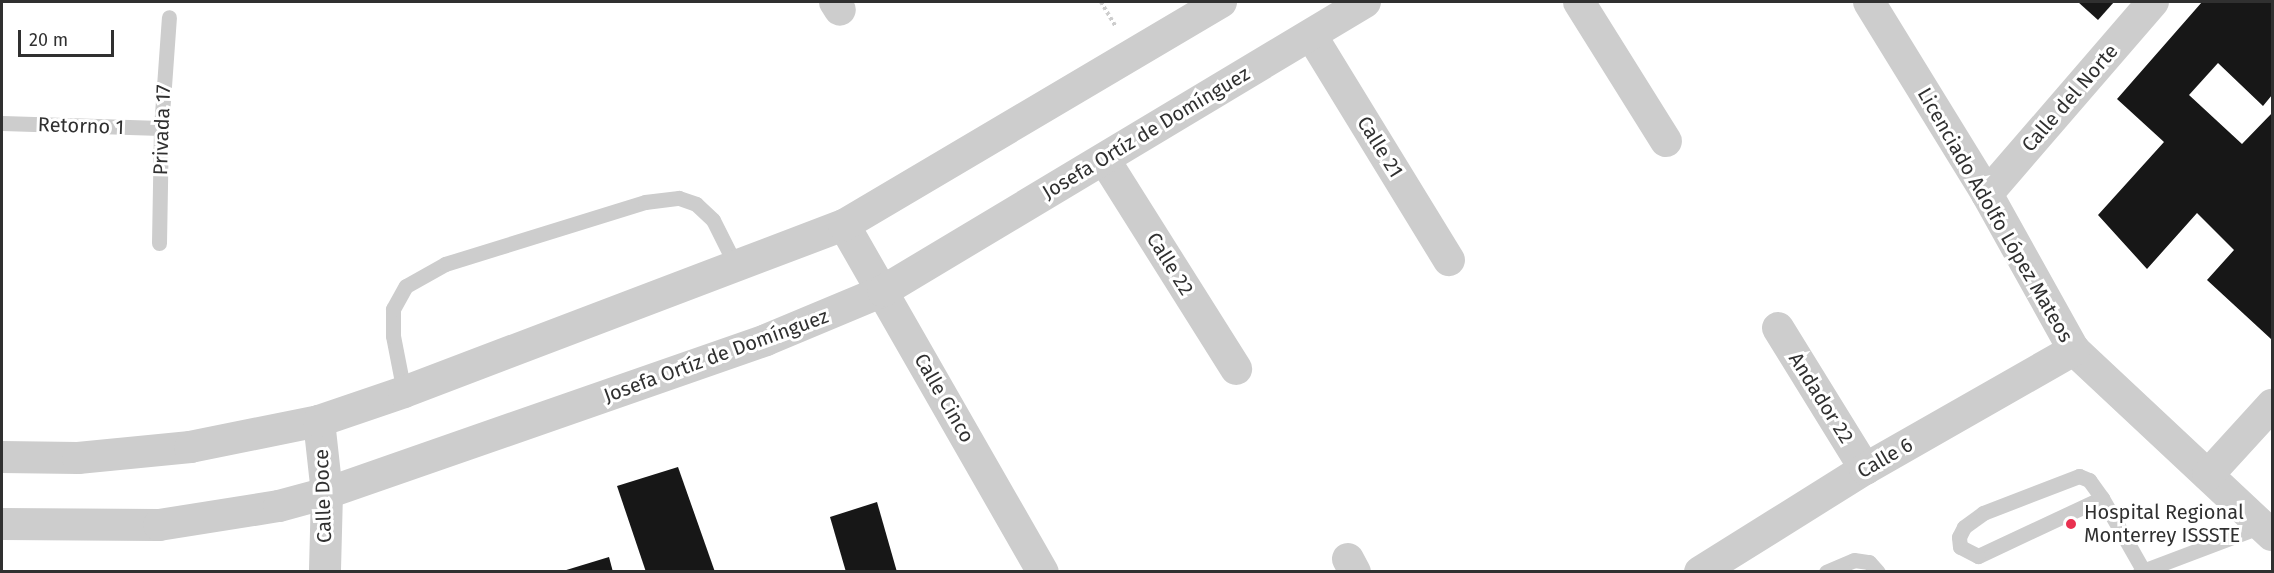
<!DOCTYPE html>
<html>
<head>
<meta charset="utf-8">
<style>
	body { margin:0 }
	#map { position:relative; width:2274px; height:573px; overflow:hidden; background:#fff; font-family:"Fira Sans",sans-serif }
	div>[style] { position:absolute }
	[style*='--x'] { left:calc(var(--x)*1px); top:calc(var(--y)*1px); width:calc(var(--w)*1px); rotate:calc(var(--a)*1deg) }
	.building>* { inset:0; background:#171717 }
	.path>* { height:4px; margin-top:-2px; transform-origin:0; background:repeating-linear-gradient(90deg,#cdcdcd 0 3px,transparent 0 6px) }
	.lane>* { height:15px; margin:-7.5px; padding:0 7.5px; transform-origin:7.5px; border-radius:7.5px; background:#cdcdcd }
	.street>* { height:32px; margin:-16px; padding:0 16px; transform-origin:16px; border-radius:16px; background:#cdcdcd }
	.dots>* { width:16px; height:16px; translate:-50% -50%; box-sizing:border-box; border:3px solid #fff; border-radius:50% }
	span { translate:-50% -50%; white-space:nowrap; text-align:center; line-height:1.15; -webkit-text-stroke:6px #fff; paint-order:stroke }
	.street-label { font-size:20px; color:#303030 }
	.poi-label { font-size:20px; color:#303030 }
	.left { translate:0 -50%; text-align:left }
	.frame { position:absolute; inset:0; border:3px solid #303030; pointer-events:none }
	.scale { position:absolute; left:18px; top:30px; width:96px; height:27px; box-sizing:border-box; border:3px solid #303030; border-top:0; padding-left:8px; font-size:18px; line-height:21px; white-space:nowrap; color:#303030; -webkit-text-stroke:4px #fff; paint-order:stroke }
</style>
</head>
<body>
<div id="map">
	<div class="building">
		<i style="clip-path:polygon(2078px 2px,2114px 2px,2098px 20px)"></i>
		<i style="clip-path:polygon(2202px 2px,2272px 2px,2272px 95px,2263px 106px,2218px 63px,2189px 95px,2242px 144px,2272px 113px,2271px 339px,2207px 280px,2234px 250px,2197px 213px,2147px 269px,2098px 215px,2164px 142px,2117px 99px)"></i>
		<i style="clip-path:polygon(678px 467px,715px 572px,646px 572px,617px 486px)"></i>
		<i style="clip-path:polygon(877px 502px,897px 572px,846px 572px,830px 517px)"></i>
		<i style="clip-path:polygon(609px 557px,613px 572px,563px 572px,563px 571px)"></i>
	</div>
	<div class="path">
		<i style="--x:1101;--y:2;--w:29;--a:59"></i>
	</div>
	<div class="lane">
		<i style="--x:2;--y:123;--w:159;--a:1.8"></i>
		<i style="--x:159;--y:243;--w:115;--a:-89"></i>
		<i style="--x:161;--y:128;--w:111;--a:-85.9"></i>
		<i style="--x:404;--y:392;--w:57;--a:-101.1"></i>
		<i style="--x:393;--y:336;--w:27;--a:-90"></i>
		<i style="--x:393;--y:309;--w:26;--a:-61"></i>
		<i style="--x:406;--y:286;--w:45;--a:-29.4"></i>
		<i style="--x:445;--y:264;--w:209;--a:-17.2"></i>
		<i style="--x:645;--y:202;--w:34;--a:-7"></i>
		<i style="--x:679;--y:198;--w:18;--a:19"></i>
		<i style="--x:696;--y:204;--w:23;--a:43"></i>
		<i style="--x:713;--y:220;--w:51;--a:63.4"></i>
		<i style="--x:2102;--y:498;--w:137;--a:154.9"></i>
		<i style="--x:1978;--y:556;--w:20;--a:-153"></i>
		<i style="--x:1960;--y:547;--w:10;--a:-96"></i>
		<i style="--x:1959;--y:537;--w:11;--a:-63"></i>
		<i style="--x:1964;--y:527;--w:24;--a:-36"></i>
		<i style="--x:1983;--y:513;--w:103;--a:-21.1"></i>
		<i style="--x:2079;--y:476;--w:11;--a:22"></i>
		<i style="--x:2089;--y:480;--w:22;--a:54"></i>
		<i style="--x:2102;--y:498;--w:83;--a:60.3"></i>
		<i style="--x:1826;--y:572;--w:30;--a:-23"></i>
		<i style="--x:1854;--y:560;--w:15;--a:8"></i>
		<i style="--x:1869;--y:562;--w:13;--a:48"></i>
		<i style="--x:2140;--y:572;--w:130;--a:-20.7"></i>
	</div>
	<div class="street">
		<i style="--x:835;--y:2;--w:9;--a:58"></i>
		<i style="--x:1579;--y:2;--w:164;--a:58"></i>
		<i style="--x:1869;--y:2;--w:225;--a:58.4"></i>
		<i style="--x:1987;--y:194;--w:179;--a:60.9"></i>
		<i style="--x:2074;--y:350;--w:271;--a:43.1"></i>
		<i style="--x:1311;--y:35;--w:264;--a:58.5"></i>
		<i style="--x:1104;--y:159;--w:248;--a:57.8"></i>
		<i style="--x:1987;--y:194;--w:254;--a:-49.2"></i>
		<i style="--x:844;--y:225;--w:400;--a:60.2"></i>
		<i style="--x:1778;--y:328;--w:166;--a:58.3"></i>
		<i style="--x:319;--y:421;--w:72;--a:83.7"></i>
		<i style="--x:327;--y:493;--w:79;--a:91.5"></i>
		<i style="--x:2;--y:457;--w:76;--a:0.8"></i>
		<i style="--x:78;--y:458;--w:113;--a:-5.6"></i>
		<i style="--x:190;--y:447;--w:132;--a:-11.4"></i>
		<i style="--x:319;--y:421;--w:90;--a:-18.8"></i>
		<i style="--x:404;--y:392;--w:471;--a:-20.8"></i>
		<i style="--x:844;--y:225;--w:438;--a:-30.6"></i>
		<i style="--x:2208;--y:475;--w:95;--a:-47.6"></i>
		<i style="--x:2;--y:524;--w:157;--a:0.4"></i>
		<i style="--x:159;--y:525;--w:121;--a:-9"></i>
		<i style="--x:279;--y:506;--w:50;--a:-15.2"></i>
		<i style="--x:327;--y:493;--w:465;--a:-19.2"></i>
		<i style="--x:766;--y:340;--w:127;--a:-22.7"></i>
		<i style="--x:883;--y:291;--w:562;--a:-30.95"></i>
		<i style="--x:1348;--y:559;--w:15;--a:62"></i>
		<i style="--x:1700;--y:572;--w:195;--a:-32"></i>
		<i style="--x:1865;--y:469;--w:241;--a:-29.7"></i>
	</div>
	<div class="dots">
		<i style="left:2071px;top:524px;background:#e93150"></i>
	</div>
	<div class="street-label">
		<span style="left:2070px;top:98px;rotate:-49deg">Calle del Norte</span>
		<span style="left:81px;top:126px;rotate:2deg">Retorno 1</span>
		<span style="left:162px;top:130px;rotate:-88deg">Privada 17</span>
		<span style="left:1146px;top:133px;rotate:-31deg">Josefa Ortíz de Domínguez</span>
		<span style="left:1380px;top:147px;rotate:58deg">Calle 21</span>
		<span style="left:1995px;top:215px;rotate:60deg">Licenciado Adolfo López Mateos</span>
		<span style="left:1170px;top:264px;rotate:58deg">Calle 22</span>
		<span style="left:716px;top:356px;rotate:-20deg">Josefa Ortíz de Domínguez</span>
		<span style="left:944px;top:398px;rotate:60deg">Calle Cinco</span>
		<span style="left:1821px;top:398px;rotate:58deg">Andador 22</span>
		<span style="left:1885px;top:458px;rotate:-30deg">Calle 6</span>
		<span style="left:323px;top:496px;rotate:-92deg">Calle Doce</span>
	</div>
	<div class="poi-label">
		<span class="left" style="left:2084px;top:524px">Hospital Regional<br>Monterrey ISSSTE</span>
	</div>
	<div class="frame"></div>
	<div class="scale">20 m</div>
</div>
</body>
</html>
